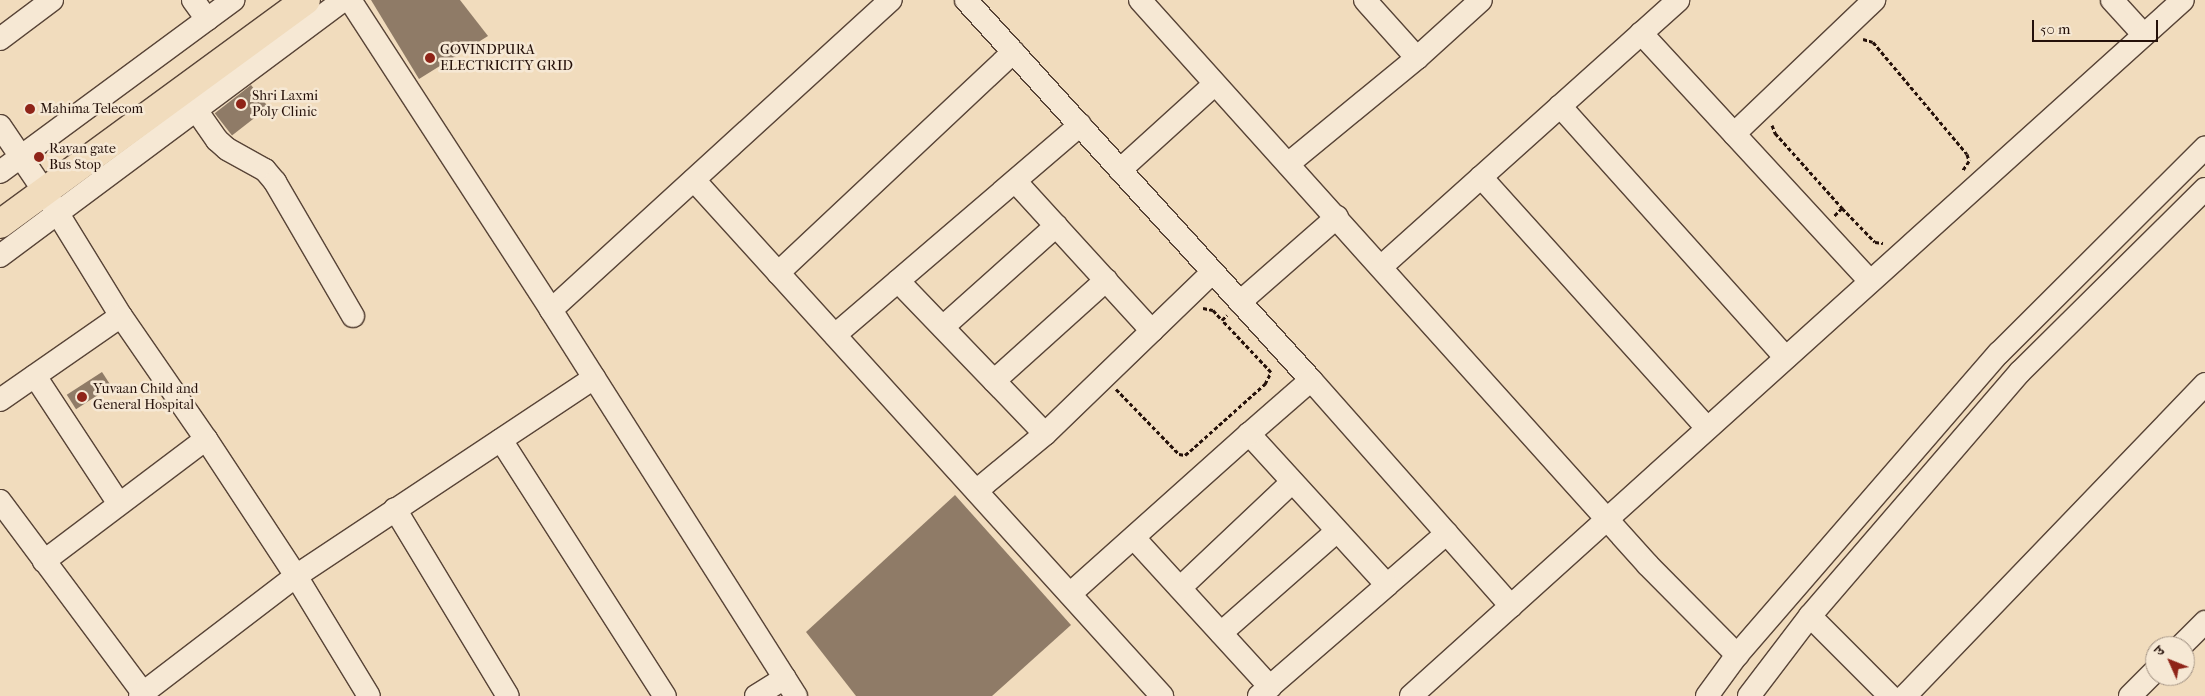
<!DOCTYPE html>
<html>
<head>
<meta charset="utf-8">
<style>
	body { margin:0 }
	#map { position:relative; width:2205px; height:696px; overflow:hidden; background:#f1dcbd; font-family:"IM FELL French Canon","Noto Serif Devanagari",serif }
	div>[style] { position:absolute }
	[style*='--x'] { left:calc(var(--x)*1px); top:calc(var(--y)*1px); width:calc(var(--w)*1px); rotate:calc(var(--a)*1deg) }
	.building>* { inset:0; background:#8f7b67; transform-origin:0 0 }
	.path>* { height:3px; margin-top:-1.5px; transform-origin:0; background:repeating-linear-gradient(90deg,#25110a 0 4px,transparent 0 6.5px) }
	.roads { filter:drop-shadow(1px 0 #584437) drop-shadow(-1px 0 #584437) drop-shadow(0 1px #584437) drop-shadow(0 -1px #584437) }
	.minor>* { height:22px; margin:-11px; padding:0 11px; transform-origin:11px; border-radius:11px; background:#f6e8d4 }
	.major>* { height:28px; margin:-14px; padding:0 14px; transform-origin:14px; border-radius:14px; background:#f1dcbd }
	.dots>* { width:14px; height:14px; translate:-50% -50%; box-sizing:border-box; border:2px solid #f6e8d4; border-radius:50% }
	span { translate:-50% -50%; white-space:nowrap; text-align:center; line-height:1.15; -webkit-text-stroke:5px #f6e8d4; paint-order:stroke }
	.poi-label { font-size:14px; color:#25110a }
	.left { translate:0 -50%; text-align:left }
	.north { position:absolute; left:2145px; top:636px; width:50px; height:50px; box-sizing:border-box; background:#f6e8d4; border:1px solid #a29283; border-radius:50%; rotate:314deg; font-size:14px; font-weight:700; line-height:20px; text-align:center; color:#25110a }
	.north::after { content:''; display:block; margin:auto; width:18px; height:22px; background:#8f2418; clip-path:polygon(50% 0,100% 100%,50% 72%,0 100%) }
	.scale { position:absolute; left:2032px; top:20px; width:126px; height:22px; box-sizing:border-box; border:2px solid #25110a; border-top:0; padding-left:6px; font-size:15px; line-height:18px; white-space:nowrap; color:#25110a; -webkit-text-stroke:4px #f6e8d4; paint-order:stroke }
</style>
</head>
<body>
<div id="map">
	<div class="building">
		<i style="clip-path:polygon(371px 0,460px 0,488px 36px,419px 79px)"></i>
		<i style="left:251px;top:85px;width:28px;height:46px;rotate:52deg"></i>
		<i style="left:102px;top:372px;width:17px;height:42px;rotate:57deg"></i>
		<i style="clip-path:polygon(955px 495px,1071px 625px,992px 696px,856px 696px,806px 632px)"></i>
	</div>
	<div class="path">
		<i style="--x:1863;--y:39;--w:10;--a:17"></i>
		<i style="--x:1873;--y:42;--w:146;--a:50"></i>
		<i style="--x:1967;--y:154;--w:7;--a:74"></i>
		<i style="--x:1969;--y:161;--w:11;--a:124"></i>
		<i style="--x:1772;--y:125;--w:9;--a:69"></i>
		<i style="--x:1775;--y:133;--w:101;--a:48.2"></i>
		<i style="--x:1842;--y:208;--w:11;--a:135"></i>
		<i style="--x:1842;--y:208;--w:47;--a:45.9"></i>
		<i style="--x:1875;--y:242;--w:8;--a:7"></i>
		<i style="--x:1203;--y:308;--w:10;--a:11"></i>
		<i style="--x:1213;--y:310;--w:13;--a:48"></i>
		<i style="--x:1222;--y:320;--w:7;--a:-45"></i>
		<i style="--x:1116;--y:389;--w:91;--a:45.9"></i>
		<i style="--x:1179;--y:454;--w:6;--a:9"></i>
		<i style="--x:1185;--y:455;--w:6;--a:-39"></i>
		<i style="--x:1190;--y:451;--w:101;--a:-41.8"></i>
		<i style="--x:1265;--y:384;--w:13;--a:-63"></i>
		<i style="--x:1271;--y:372;--w:71;--a:-133.3"></i>
	</div>
	<div class="roads">
		<div class="minor">
			<i style="--x:193;--y:0;--w:24;--a:54"></i>
			<i style="--x:350;--y:0;--w:369;--a:57"></i>
			<i style="--x:551;--y:310;--w:457;--a:57.6"></i>
			<i style="--x:966;--y:0;--w:513;--a:47.76"></i>
			<i style="--x:1311;--y:380;--w:302;--a:48.5"></i>
			<i style="--x:1140;--y:0;--w:760;--a:48.04"></i>
			<i style="--x:1648;--y:565;--w:127;--a:45.3"></i>
			<i style="--x:1365;--y:0;--w:78;--a:48.1"></i>
			<i style="--x:1417;--y:58;--w:86;--a:-42.2"></i>
			<i style="--x:2112;--y:0;--w:47;--a:47.6"></i>
			<i style="--x:1641;--y:33;--w:338;--a:47.3"></i>
			<i style="--x:0;--y:39;--w:65;--a:-36.9"></i>
			<i style="--x:187;--y:97;--w:52;--a:55.1"></i>
			<i style="--x:217;--y:140;--w:13;--a:42"></i>
			<i style="--x:227;--y:149;--w:43;--a:28.9"></i>
			<i style="--x:265;--y:170;--w:16;--a:50"></i>
			<i style="--x:275;--y:182;--w:155;--a:59.8"></i>
			<i style="--x:1560;--y:106;--w:338;--a:48.1"></i>
			<i style="--x:0;--y:126;--w:78;--a:55.9"></i>
			<i style="--x:44;--y:191;--w:147;--a:58.4"></i>
			<i style="--x:121;--y:316;--w:150;--a:55.4"></i>
			<i style="--x:206;--y:439;--w:203;--a:143"></i>
			<i style="--x:1734;--y:134;--w:194;--a:-43.7"></i>
			<i style="--x:1288;--y:164;--w:167;--a:-39.4"></i>
			<i style="--x:1120;--y:170;--w:128;--a:-42.2"></i>
			<i style="--x:0;--y:172;--w:290;--a:-36.4"></i>
			<i style="--x:1481;--y:177;--w:338;--a:48"></i>
			<i style="--x:694;--y:180;--w:697;--a:47.79"></i>
			<i style="--x:1015;--y:181;--w:203;--a:47.6"></i>
			<i style="--x:0;--y:256;--w:428;--a:-36.7"></i>
			<i style="--x:1382;--y:266;--w:398;--a:-41.9"></i>
			<i style="--x:778;--y:273;--w:323;--a:-43.2"></i>
			<i style="--x:898;--y:281;--w:212;--a:46.1"></i>
			<i style="--x:1045;--y:434;--w:89;--a:140.4"></i>
			<i style="--x:1240;--y:302;--w:129;--a:-41.2"></i>
			<i style="--x:551;--y:310;--w:460;--a:-42.4"></i>
			<i style="--x:943;--y:327;--w:152;--a:-41.8"></i>
			<i style="--x:835;--y:335;--w:323;--a:-40.6"></i>
			<i style="--x:35;--y:376;--w:153;--a:56.7"></i>
			<i style="--x:994;--y:381;--w:151;--a:-42"></i>
			<i style="--x:0;--y:400;--w:147;--a:-34.8"></i>
			<i style="--x:1045;--y:434;--w:233;--a:-44"></i>
			<i style="--x:206;--y:439;--w:164;--a:56.7"></i>
			<i style="--x:296;--y:576;--w:140;--a:58.7"></i>
			<i style="--x:501;--y:440;--w:304;--a:57.4"></i>
			<i style="--x:0;--y:501;--w:239;--a:53.3"></i>
			<i style="--x:143;--y:693;--w:4;--a:135"></i>
			<i style="--x:395;--y:509;--w:218;--a:58.9"></i>
			<i style="--x:1134;--y:538;--w:202;--a:47.6"></i>
			<i style="--x:1387;--y:585;--w:79;--a:-40.9"></i>
			<i style="--x:1180;--y:588;--w:154;--a:-43.4"></i>
			<i style="--x:1070;--y:594;--w:240;--a:-41.8"></i>
			<i style="--x:1810;--y:616;--w:113;--a:45"></i>
			<i style="--x:1221;--y:633;--w:154;--a:-41.3"></i>
			<i style="--x:2181;--y:646;--w:34;--a:-45"></i>
			<i style="--x:143;--y:693;--w:193;--a:-37.4"></i>
			<i style="--x:296;--y:576;--w:358;--a:-33.6"></i>
			<i style="--x:756;--y:696;--w:34;--a:-32"></i>
			<i style="--x:1259;--y:696;--w:169;--a:-40.9"></i>
			<i style="--x:1387;--y:585;--w:205;--a:-132.4"></i>
			<i style="--x:1249;--y:434;--w:82;--a:-41.1"></i>
			<i style="--x:1411;--y:696;--w:1039;--a:-42.04"></i>
			<i style="--x:1707;--y:696;--w:51;--a:-53.8"></i>
			<i style="--x:1737;--y:655;--w:400;--a:-49.1"></i>
			<i style="--x:1999;--y:353;--w:291;--a:-44.9"></i>
			<i style="--x:1749;--y:696;--w:101;--a:-52.7"></i>
			<i style="--x:1810;--y:616;--w:322;--a:-49.3"></i>
			<i style="--x:2020;--y:372;--w:260;--a:-44.7"></i>
			<i style="--x:1905;--y:696;--w:433;--a:-46.1"></i>
			<i style="--x:2130;--y:696;--w:35;--a:-45"></i>
		</div>
		<div class="major">
			<i style="--x:0;--y:224;--w:379;--a:-36.2"></i>
		</div>
	</div>
	<div class="dots">
		<i style="left:430px;top:58px;background:#8f2418"></i>
		<i style="left:241px;top:104px;background:#8f2418"></i>
		<i style="left:30px;top:109px;background:#8f2418"></i>
		<i style="left:39px;top:157px;background:#8f2418"></i>
		<i style="left:82px;top:397px;background:#8f2418"></i>
	</div>
	<div class="poi-label">
		<span class="left" style="left:440px;top:58px">GOVINDPURA<br>ELECTRICITY GRID</span>
		<span class="left" style="left:252px;top:104px">Shri Laxmi<br>Poly Clinic</span>
		<span class="left" style="left:40px;top:109px">Mahima Telecom</span>
		<span class="left" style="left:49px;top:157px">Ravan gate<br>Bus Stop</span>
		<span class="left" style="left:93px;top:397px">Yuvaan Child and<br>General Hospital</span>
	</div>
	<div class="north">उ</div>
	<div class="scale">50 m</div>
</div>
</body>
</html>
